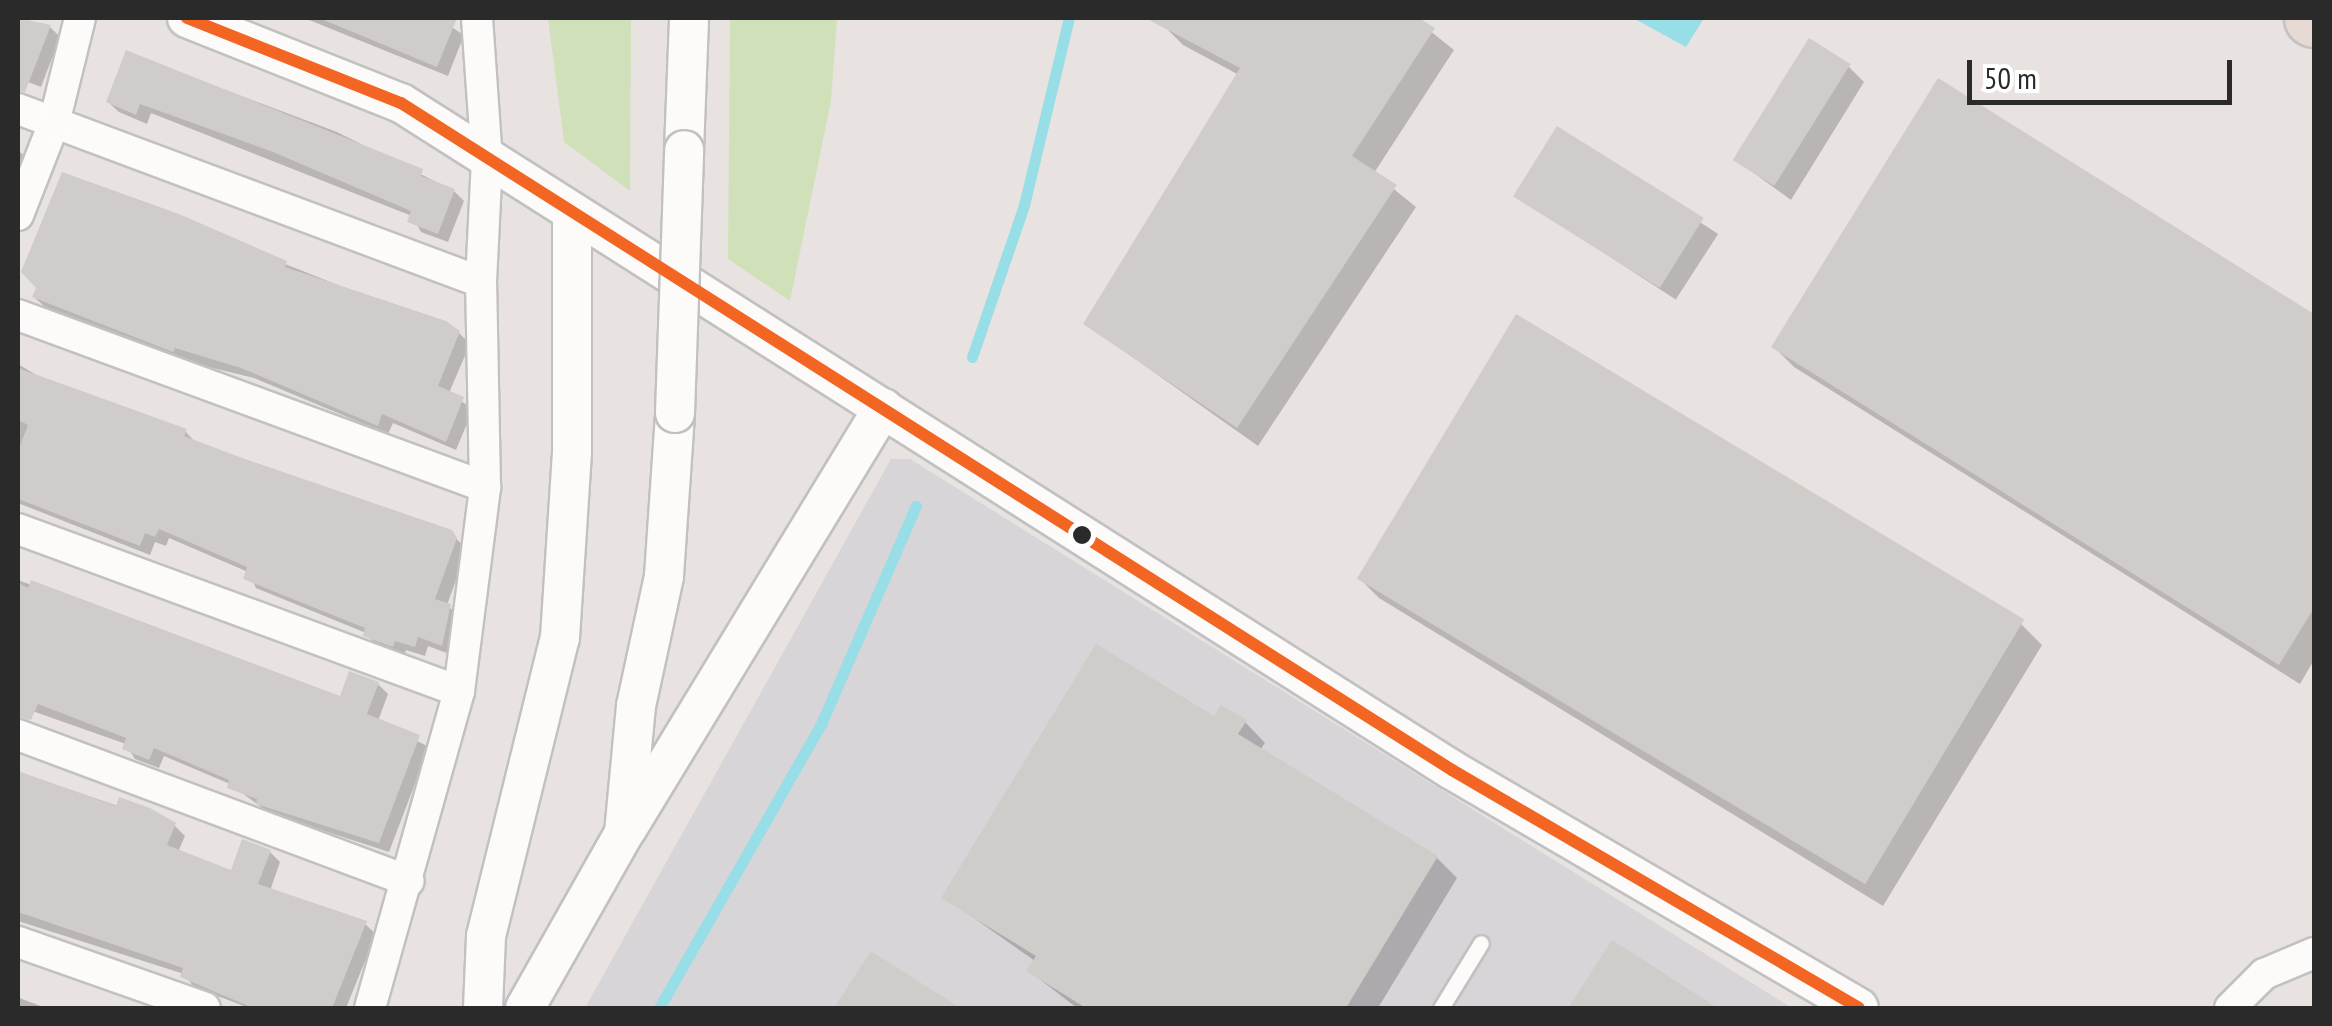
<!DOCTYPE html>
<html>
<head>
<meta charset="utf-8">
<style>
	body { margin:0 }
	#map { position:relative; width:2332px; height:1026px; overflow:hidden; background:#e8e3e0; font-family:"PT Sans Narrow",sans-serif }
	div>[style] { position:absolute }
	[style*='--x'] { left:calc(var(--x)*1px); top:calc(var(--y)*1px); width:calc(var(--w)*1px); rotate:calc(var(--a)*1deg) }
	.industrial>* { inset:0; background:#d7d5d7 }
	.green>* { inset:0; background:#d0e1ba }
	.water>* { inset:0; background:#97dee6 }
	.shadow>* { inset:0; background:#0003; transform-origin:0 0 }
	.stream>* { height:11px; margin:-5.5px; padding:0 5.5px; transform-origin:5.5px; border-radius:5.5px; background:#97dee6 }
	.building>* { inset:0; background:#cfccc9; transform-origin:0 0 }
	.roads { filter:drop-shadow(2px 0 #c2c1c1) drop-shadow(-2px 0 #c2c1c1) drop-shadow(0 2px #c2c1c1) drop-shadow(0 -2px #c2c1c1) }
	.service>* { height:15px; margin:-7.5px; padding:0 7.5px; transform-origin:7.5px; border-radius:7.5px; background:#fcfbfa }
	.minor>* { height:30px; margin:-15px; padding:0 15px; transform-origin:15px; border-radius:15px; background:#fcfbfa }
	.tertiary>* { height:38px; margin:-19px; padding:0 19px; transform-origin:19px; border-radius:19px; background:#fcfbfa }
	.motorway>* { height:55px; margin:-27.5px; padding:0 27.5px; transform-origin:27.5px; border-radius:27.5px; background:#e7dad4 }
	.bridges { filter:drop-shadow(2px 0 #c2c1c1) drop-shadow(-2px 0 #c2c1c1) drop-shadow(0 2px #c2c1c1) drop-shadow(0 -2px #c2c1c1) }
	.tertiary-bridge>* { height:38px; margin:-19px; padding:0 19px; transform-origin:19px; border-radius:19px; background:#fcfbfa }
	.bus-1>* { height:12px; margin:-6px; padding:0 6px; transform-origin:6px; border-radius:6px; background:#f26522 }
	.dots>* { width:28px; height:28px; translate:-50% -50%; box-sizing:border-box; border:5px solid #fff; border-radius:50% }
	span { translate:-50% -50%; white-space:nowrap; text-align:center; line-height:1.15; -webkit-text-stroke:8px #fff; paint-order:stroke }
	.frame { position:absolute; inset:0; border:20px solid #2a2a2a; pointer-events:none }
	.scale { position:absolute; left:1967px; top:60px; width:265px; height:45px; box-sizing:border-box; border:5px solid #2a2a2a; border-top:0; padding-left:12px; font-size:30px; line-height:35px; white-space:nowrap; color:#2a2a2a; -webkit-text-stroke:8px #fff; paint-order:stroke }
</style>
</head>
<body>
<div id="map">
	<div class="industrial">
		<i style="clip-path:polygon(891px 459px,910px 459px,1792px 1008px,585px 1008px)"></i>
	</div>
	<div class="green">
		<i style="clip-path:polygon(548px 18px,631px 18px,630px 191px,564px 142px)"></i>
		<i style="clip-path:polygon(730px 18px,837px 18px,831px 101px,790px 301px,728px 259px)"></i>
	</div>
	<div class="water">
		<i style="clip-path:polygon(1633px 18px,1704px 18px,1686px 47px)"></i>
	</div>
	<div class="shadow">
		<i style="clip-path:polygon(18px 18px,50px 27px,60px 37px,41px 87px,18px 78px)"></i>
		<i style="clip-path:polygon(304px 18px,437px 18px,464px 35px,448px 76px)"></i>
		<i style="clip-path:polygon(1167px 18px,1414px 18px,1454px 50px,1374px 173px,1416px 207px,1258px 446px,1086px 324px,1239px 75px,1183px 45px,1163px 25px)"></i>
		<i style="clip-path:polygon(128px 53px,337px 132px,454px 191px,464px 201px,448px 242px,421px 232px,412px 216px,151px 113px,147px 124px,119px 112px,108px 102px)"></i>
		<i style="clip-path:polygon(1848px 66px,1864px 82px,1791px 200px,1736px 160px)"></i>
		<i style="clip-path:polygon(1939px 82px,2314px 317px,2314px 660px,2300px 684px,1794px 367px,1774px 347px)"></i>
		<i style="left:1558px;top:130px;width:191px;height:78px;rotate:33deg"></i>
		<i style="clip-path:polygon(18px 150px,24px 156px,18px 173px)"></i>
		<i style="clip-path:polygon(63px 176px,459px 333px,470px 344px,449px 393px,473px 409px,456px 450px,393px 423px,388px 434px,254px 378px,184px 361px,45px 307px,34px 297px,38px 287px,22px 270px)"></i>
		<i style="clip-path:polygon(18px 364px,48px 382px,185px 431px,195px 442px,450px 532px,467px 550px,447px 605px,460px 617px,452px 655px,428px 646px,425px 656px,406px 650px,404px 656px,376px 645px,366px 633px,256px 588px,248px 572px,169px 538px,166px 546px,155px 542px,150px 555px,18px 503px)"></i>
		<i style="clip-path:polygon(1359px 578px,2021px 624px,2042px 645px,1883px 906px,1379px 598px)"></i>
		<i style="clip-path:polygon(18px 580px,341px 699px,378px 684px,388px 694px,378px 721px,429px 747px,389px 852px,269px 813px,230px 784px,164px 756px,159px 768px,135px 759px,126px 744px,18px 706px)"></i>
		<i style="clip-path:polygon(1245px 722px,1265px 743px,1260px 750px,1437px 858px,1457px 878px,1378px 1008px,1077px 1008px,1029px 971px,1035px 961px,944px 897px)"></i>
		<i style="clip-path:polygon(18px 772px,174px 825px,185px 836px,178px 852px,232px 874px,270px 852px,280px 862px,270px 891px,365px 924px,376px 934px,346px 1008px,249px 1008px,194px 987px,184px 974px,18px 921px)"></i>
		<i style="clip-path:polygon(1612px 944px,1713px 1008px,1571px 1008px)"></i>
		<i style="clip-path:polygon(871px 954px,955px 1008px,837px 1008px)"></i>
		<i style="clip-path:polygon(18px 997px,22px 999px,46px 1008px,18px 1008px)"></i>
	</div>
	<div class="stream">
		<i style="--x:972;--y:357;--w:161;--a:-71.1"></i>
		<i style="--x:1024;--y:205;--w:192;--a:-76.5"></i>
		<i style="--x:659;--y:1008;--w:327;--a:-60.3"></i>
		<i style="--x:821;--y:724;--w:238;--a:-66.5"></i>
	</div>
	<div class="building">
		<i style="clip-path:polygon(18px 18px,51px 25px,25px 92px,18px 91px)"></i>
		<i style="clip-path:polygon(319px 18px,457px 18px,437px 67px)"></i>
		<i style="clip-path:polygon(1145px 18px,1419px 18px,1435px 28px,1352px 156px,1397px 185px,1237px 428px,1083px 324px,1240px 68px)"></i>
		<i style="left:1809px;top:38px;width:49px;height:144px;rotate:32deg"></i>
		<i style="clip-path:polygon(126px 50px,423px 169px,421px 176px,455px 189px,438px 234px,407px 222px,411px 211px,273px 152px,140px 104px,136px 115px,106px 102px)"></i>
		<i style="clip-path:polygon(1938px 78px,2314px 314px,2314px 608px,2279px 665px,1771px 347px)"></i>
		<i style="left:1557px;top:126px;width:173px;height:83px;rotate:32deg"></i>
		<i style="clip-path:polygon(62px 172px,179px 214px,287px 261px,285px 267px,446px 321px,460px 331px,438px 386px,464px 397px,446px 442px,382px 414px,378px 426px,241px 368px,175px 348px,173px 352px,32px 297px,36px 288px,21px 272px)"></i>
		<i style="left:1516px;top:314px;width:593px;height:309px;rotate:31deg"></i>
		<i style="clip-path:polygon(18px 368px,187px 429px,184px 436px,242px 458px,452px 530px,457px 538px,435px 599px,451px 604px,442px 646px,418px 637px,415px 647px,395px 641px,393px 647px,363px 636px,365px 628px,243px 579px,247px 567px,159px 529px,155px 537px,145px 533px,140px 546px,18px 499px,18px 451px,28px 425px,18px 420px)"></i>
		<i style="clip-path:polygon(31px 580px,340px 696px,349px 671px,379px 682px,367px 714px,420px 735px,379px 843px,256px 804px,257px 799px,227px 788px,229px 780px,154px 748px,149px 760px,122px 749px,126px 738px,38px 704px,31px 720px,18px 717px,18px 583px,28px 588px)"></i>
		<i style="clip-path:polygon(1096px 644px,1214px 716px,1221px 705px,1247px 720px,1238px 734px,1438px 856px,1346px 1008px,1086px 1008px,1026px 971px,1036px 956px,941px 898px)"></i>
		<i style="clip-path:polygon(18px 771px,116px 806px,119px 797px,150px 808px,176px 823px,167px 845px,231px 870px,242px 839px,271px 850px,258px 884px,367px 921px,332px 1008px,253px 1008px,180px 977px,183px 968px,18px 912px)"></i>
		<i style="clip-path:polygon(1612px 940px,1718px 1008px,1568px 1008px)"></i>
		<i style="clip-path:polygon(871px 951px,960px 1008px,834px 1008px)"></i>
	</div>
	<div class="roads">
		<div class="service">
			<i style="--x:1441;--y:1008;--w:76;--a:-58.4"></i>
		</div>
		<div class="minor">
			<i style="--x:18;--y:109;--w:494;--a:20.5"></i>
			<i style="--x:18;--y:215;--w:99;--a:-68.6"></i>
			<i style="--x:54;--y:123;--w:108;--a:-76.1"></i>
			<i style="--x:18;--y:315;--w:498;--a:20.2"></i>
			<i style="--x:18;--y:529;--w:470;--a:20.2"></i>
			<i style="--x:18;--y:735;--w:417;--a:20.5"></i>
			<i style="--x:18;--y:942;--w:198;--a:19.4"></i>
			<i style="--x:370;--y:1008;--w:329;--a:-74.3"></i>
			<i style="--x:459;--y:691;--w:206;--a:-82.7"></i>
			<i style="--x:485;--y:487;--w:205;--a:-91.1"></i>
			<i style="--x:481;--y:282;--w:121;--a:-87.2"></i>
			<i style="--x:487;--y:161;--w:143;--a:-94"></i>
			<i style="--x:2230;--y:1008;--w:48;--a:-45"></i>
			<i style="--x:2264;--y:974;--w:54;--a:-22.8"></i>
		</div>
		<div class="tertiary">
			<i style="--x:187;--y:18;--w:230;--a:21.7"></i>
			<i style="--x:401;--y:103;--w:1245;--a:32.4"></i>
			<i style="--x:1452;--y:770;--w:471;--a:30.3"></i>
			<i style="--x:684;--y:150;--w:132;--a:-87.8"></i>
			<i style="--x:627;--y:829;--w:493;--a:-58.7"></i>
			<i style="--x:483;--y:1008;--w:72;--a:-87.6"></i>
			<i style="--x:486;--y:936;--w:307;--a:-76.1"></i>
			<i style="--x:560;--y:638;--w:187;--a:-86.3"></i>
			<i style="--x:572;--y:451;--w:237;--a:-90"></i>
			<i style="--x:525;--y:1008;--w:201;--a:-60.5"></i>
			<i style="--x:624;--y:833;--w:128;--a:-84.6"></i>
			<i style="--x:636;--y:706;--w:133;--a:-77.8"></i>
			<i style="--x:664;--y:576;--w:163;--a:-86.1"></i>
		</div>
		<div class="motorway">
			<i style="--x:2312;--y:18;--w:2;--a:27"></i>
		</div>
	</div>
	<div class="bridges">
		<div class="tertiary-bridge">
			<i style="--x:675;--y:413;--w:263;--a:-88"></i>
		</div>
	</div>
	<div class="bus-1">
		<i style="--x:187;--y:18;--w:230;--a:21.7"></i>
		<i style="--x:401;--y:103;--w:1245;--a:32.4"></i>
		<i style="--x:1452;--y:770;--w:471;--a:30.3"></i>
	</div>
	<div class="dots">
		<i style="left:1082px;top:535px;background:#2a2a2a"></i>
	</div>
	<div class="frame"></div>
	<div class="scale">50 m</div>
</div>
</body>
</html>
